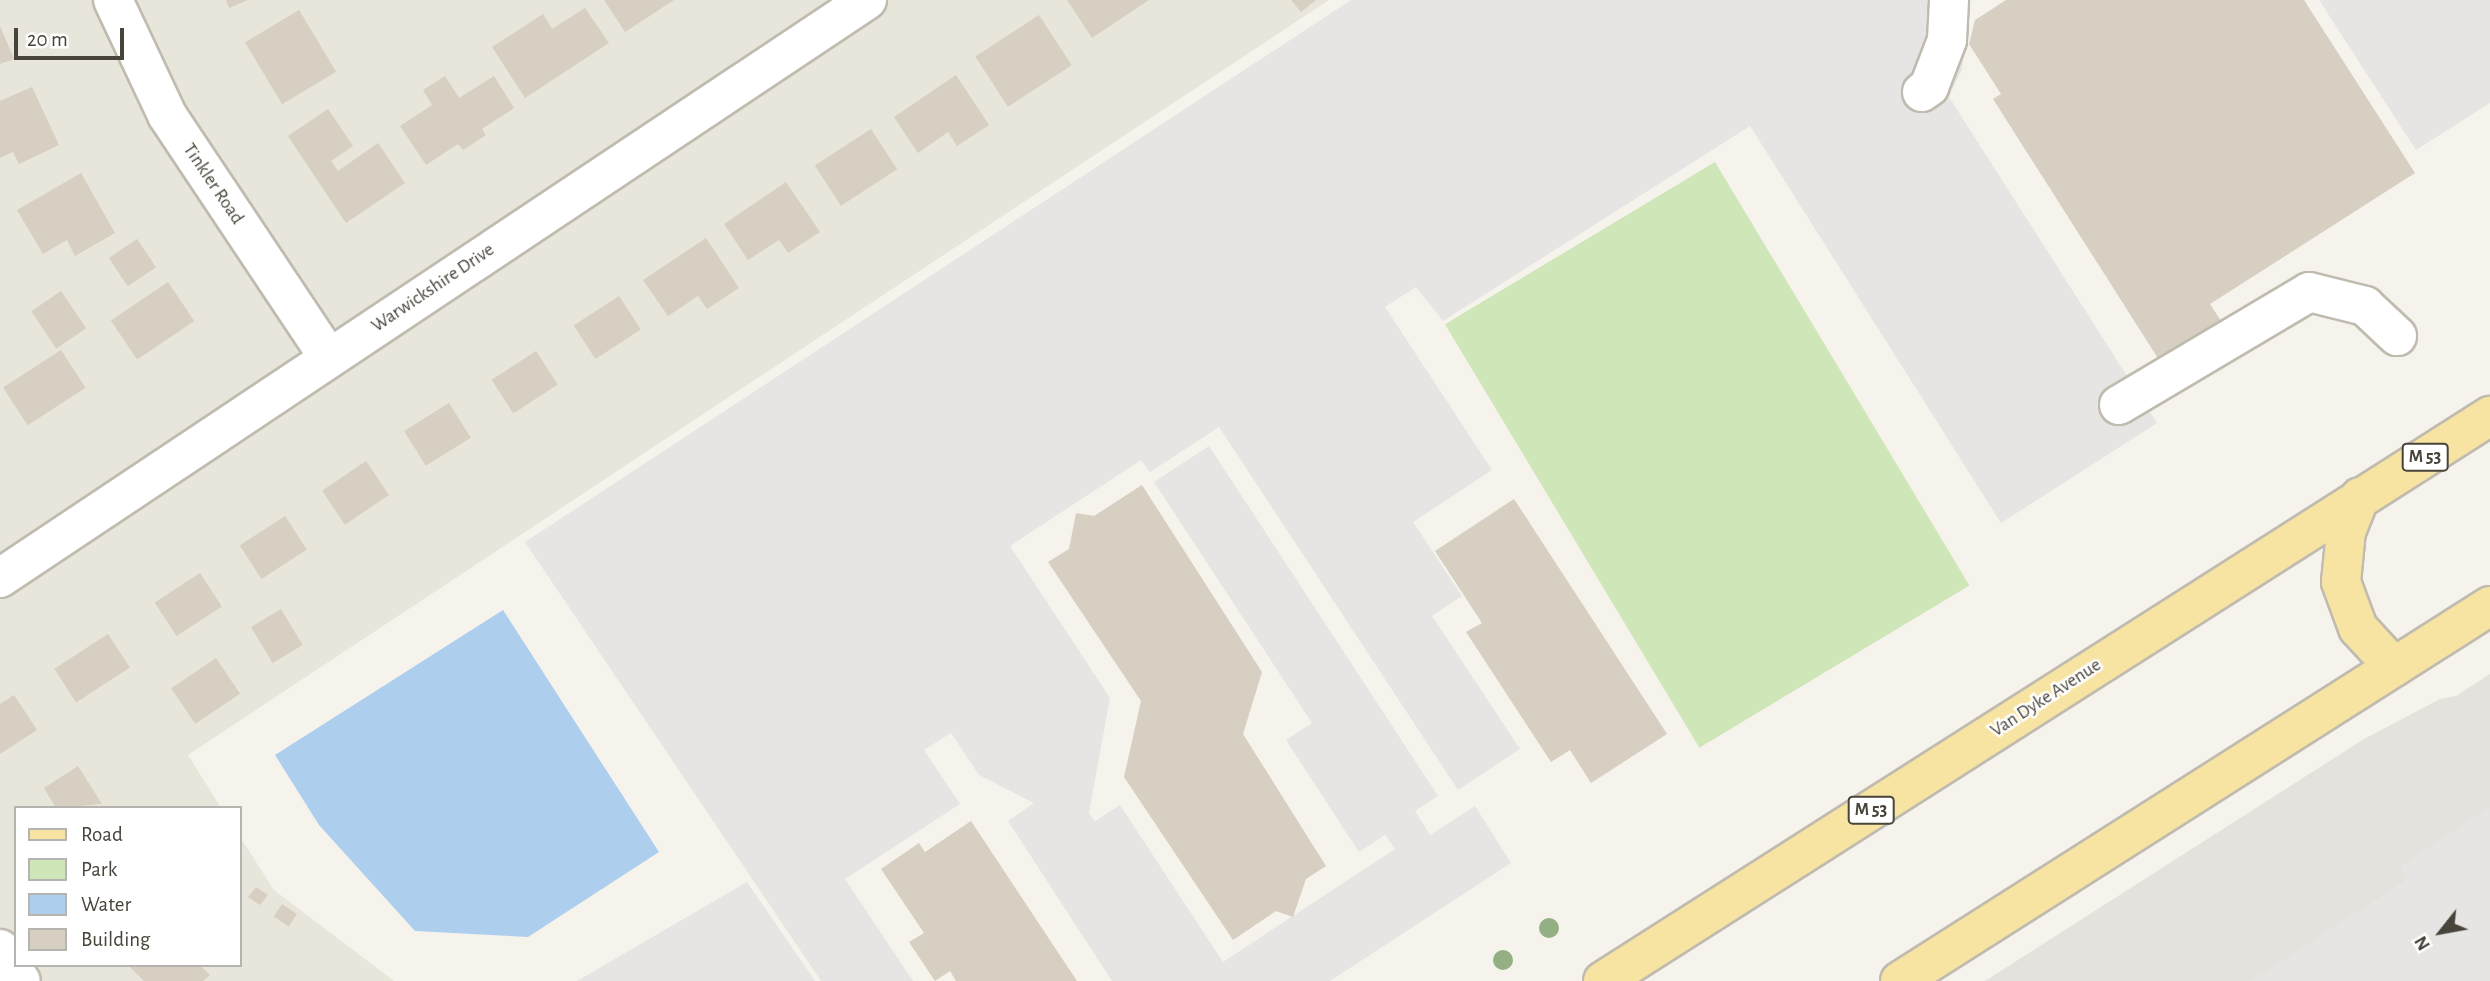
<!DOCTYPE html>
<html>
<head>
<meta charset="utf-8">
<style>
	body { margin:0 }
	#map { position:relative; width:2490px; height:981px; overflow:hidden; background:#f5f3ec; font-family:"Alegreya Sans",sans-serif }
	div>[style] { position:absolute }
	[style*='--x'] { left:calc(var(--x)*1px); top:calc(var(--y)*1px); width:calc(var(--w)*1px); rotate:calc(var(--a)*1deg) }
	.residential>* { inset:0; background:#e8e5da }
	.industrial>* { inset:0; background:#e5e2dd }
	.green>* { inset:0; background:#cfe6b8; transform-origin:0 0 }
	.parking>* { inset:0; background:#e7e5e3 }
	.water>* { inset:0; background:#adcfed }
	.building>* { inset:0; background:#d6cfc2; transform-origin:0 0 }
	.roads { filter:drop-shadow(2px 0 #c0bbaf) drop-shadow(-2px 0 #c0bbaf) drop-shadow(0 2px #c0bbaf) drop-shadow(0 -2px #c0bbaf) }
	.minor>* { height:38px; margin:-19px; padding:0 19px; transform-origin:19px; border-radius:19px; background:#fff }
	.major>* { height:38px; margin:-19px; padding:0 19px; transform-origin:19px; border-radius:19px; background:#f8e4a2 }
	.trees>* { width:20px; height:20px; margin:-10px; border-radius:50%; background:#95af85 }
	span { translate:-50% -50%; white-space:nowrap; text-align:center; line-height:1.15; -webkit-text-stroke:5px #fff; paint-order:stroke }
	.shield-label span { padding:2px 5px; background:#fff; border:2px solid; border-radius:5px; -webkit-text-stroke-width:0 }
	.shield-label { font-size:18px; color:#49443a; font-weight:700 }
	.street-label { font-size:19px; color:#49443a }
	.legend { position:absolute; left:14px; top:806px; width:228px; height:161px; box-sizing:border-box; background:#fff; border:2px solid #b6b4b0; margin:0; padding:9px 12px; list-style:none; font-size:21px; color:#49443a }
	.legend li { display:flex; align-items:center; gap:14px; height:35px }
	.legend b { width:35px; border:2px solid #b6b4b0 }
	.north { position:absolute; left:2406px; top:897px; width:70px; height:70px; -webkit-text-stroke:5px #fff; paint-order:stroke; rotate:239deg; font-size:19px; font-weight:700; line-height:28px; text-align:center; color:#49443a }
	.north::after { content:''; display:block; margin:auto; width:24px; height:32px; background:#49443a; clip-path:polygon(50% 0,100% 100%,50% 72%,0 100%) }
	.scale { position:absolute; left:14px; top:28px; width:110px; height:32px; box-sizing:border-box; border:4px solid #49443a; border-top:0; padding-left:9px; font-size:21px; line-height:24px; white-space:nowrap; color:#49443a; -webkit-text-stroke:5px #fff; paint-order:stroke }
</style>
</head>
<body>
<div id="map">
	<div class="residential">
		<i style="clip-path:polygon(0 0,1329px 0,188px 755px,221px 808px,16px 808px,16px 965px,240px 965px,240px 837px,274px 890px,394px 981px,0 981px)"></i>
	</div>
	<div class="industrial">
		<i style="clip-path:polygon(2490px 674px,2490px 981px,1985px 981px,2364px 739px,2440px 699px,2456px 696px)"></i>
	</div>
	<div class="green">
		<i style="left:1715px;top:162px;width:494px;height:315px;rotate:59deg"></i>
	</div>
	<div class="parking">
		<i style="clip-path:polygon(1351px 0,1971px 0,1962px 69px,1949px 97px,2157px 423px,2001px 523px,1750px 126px,1443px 321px,1416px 287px,1385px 307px,1492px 470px,1413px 522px,1462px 596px,1432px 616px,1520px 749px,1458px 790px,1219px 427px,1150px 472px,1141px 460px,1010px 546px,1110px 698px,1089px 813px,1095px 821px,1120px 805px,1223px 962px,1395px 849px,1385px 835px,1359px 852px,1286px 740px,1312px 723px,1154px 482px,1209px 446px,1438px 796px,1415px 811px,1430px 835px,1475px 806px,1511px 863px,1330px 981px,1112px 981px,1008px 821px,1034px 803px,979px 775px,951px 733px,924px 750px,960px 804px,845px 879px,913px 981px,821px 981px,525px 542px)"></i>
		<i style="clip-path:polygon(2319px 0,2490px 0,2490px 103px,2416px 150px)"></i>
		<i style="clip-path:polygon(2490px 807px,2490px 981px,2251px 981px,2408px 879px,2400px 866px)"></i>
		<i style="clip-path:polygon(747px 882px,815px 981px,577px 981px)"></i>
	</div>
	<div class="water">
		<i style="clip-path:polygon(503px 610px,659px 852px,528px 937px,415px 931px,319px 825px,275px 755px)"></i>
	</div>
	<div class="building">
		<i style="clip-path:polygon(226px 0,248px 0,229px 8px)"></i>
		<i style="clip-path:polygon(604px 0,674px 0,625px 32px)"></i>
		<i style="clip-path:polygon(1067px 0,1149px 0,1092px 38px)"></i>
		<i style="clip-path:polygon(1291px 0,1316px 0,1301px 12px)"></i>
		<i style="clip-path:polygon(2006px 0,2304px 0,2415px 173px,2210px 304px,2223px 324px,2161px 363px,1993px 99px,2001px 94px,1969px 44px,1975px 20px)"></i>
		<i style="clip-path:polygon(585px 8px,609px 43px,525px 98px,492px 47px,543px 14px,552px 29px)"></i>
		<i style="left:299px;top:10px;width:72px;height:63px;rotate:59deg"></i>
		<i style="left:1039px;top:15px;width:60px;height:76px;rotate:57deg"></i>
		<i style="clip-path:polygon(0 26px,14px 59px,0 64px)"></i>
		<i style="clip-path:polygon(956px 75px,989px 125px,957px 146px,948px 132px,918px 153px,894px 117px)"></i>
		<i style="clip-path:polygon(445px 76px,459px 98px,494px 76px,514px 108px,482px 129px,486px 135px,463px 150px,458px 144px,426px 165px,400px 126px,432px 105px,423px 90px)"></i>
		<i style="clip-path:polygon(32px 87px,59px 145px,19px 164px,13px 152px,0 158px,0 101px)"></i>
		<i style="clip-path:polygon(328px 109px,353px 146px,331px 161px,338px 171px,378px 143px,405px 183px,346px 223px,288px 136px)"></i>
		<i style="left:871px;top:129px;width:48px;height:67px;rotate:57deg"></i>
		<i style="clip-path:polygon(81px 173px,115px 233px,75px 256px,67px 240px,43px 254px,17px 210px)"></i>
		<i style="clip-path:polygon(786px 182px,820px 232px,788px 253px,779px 240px,748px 260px,724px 224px)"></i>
		<i style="clip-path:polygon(706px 238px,739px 288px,707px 309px,698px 296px,668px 316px,643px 280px)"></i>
		<i style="left:137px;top:239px;width:34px;height:34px;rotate:56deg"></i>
		<i style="left:168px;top:282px;width:47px;height:69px;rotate:56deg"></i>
		<i style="left:61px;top:291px;width:45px;height:36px;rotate:56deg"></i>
		<i style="left:619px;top:296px;width:40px;height:54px;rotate:57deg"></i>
		<i style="left:61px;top:350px;width:45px;height:69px;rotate:57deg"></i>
		<i style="left:536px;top:351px;width:40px;height:53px;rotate:57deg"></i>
		<i style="left:449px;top:403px;width:41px;height:53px;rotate:58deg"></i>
		<i style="left:366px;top:461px;width:41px;height:53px;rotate:56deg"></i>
		<i style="clip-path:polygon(1142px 485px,1262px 672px,1243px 734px,1326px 866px,1306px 879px,1293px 917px,1276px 911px,1233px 940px,1124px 777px,1141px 701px,1048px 562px,1069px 549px,1076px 513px,1094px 516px)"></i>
		<i style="clip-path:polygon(1514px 499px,1667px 734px,1591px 783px,1570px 750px,1551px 762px,1466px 632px,1482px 623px,1435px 551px)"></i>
		<i style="left:285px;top:516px;width:40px;height:54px;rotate:57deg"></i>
		<i style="left:200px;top:573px;width:40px;height:54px;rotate:57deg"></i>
		<i style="left:281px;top:609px;width:42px;height:35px;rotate:59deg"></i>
		<i style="left:108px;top:634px;width:40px;height:64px;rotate:57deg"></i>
		<i style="left:216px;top:658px;width:43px;height:54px;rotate:56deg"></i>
		<i style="clip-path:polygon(14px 695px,37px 730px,0 754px,0 704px)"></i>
		<i style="clip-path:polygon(78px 766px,102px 804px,56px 808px,44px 788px)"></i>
		<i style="clip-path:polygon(971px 821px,1077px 981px,956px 981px,950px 971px,935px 981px,909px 942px,924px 933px,881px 869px,919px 843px,925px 852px)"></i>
		<i style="clip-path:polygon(256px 887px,268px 895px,260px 905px,248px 897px)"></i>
		<i style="left:282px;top:904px;width:18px;height:15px;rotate:34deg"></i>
		<i style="clip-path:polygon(128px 965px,200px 965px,210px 975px,203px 981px,144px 981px)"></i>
	</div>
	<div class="roads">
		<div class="minor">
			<i style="--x:113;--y:0;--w:127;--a:64.8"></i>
			<i style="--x:167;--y:115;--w:292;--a:56.3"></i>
			<i style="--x:1922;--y:92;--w:9;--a:-36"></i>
			<i style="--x:1929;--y:87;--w:50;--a:-69"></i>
			<i style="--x:1947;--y:40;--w:40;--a:-87.1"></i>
			<i style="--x:2119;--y:405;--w:221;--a:-30.7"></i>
			<i style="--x:2309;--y:292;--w:58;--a:14"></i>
			<i style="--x:2365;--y:306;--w:44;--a:43.2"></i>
			<i style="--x:0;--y:578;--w:1042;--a:-33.69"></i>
			<i style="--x:0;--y:949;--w:38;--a:57"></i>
		</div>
		<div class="major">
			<i style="--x:2360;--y:497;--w:37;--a:112"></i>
			<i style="--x:2346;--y:531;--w:51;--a:95.6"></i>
			<i style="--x:2341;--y:582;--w:49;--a:69.7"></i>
			<i style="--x:2358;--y:628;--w:53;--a:47.3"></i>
			<i style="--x:1603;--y:981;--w:1052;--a:-32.5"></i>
			<i style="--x:1900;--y:981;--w:699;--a:-32.44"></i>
		</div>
	</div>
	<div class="trees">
		<i style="left:1549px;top:928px"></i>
		<i style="left:1503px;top:960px"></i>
	</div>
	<div class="shield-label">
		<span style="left:2425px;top:457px">M 53</span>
		<span style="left:1871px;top:810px">M 53</span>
	</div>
	<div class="street-label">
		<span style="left:213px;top:184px;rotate:56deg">Tinkler Road</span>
		<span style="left:433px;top:288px;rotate:-34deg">Warwickshire Drive</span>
		<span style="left:2046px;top:698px;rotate:-33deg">Van Dyke Avenue</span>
	</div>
	<ul class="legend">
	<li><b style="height:9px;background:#f8e4a2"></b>Road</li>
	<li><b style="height:19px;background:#cfe6b8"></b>Park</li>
	<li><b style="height:19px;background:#adcfed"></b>Water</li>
	<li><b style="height:19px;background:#d6cfc2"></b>Building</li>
	</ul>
	<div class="north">N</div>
	<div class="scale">20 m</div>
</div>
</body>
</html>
